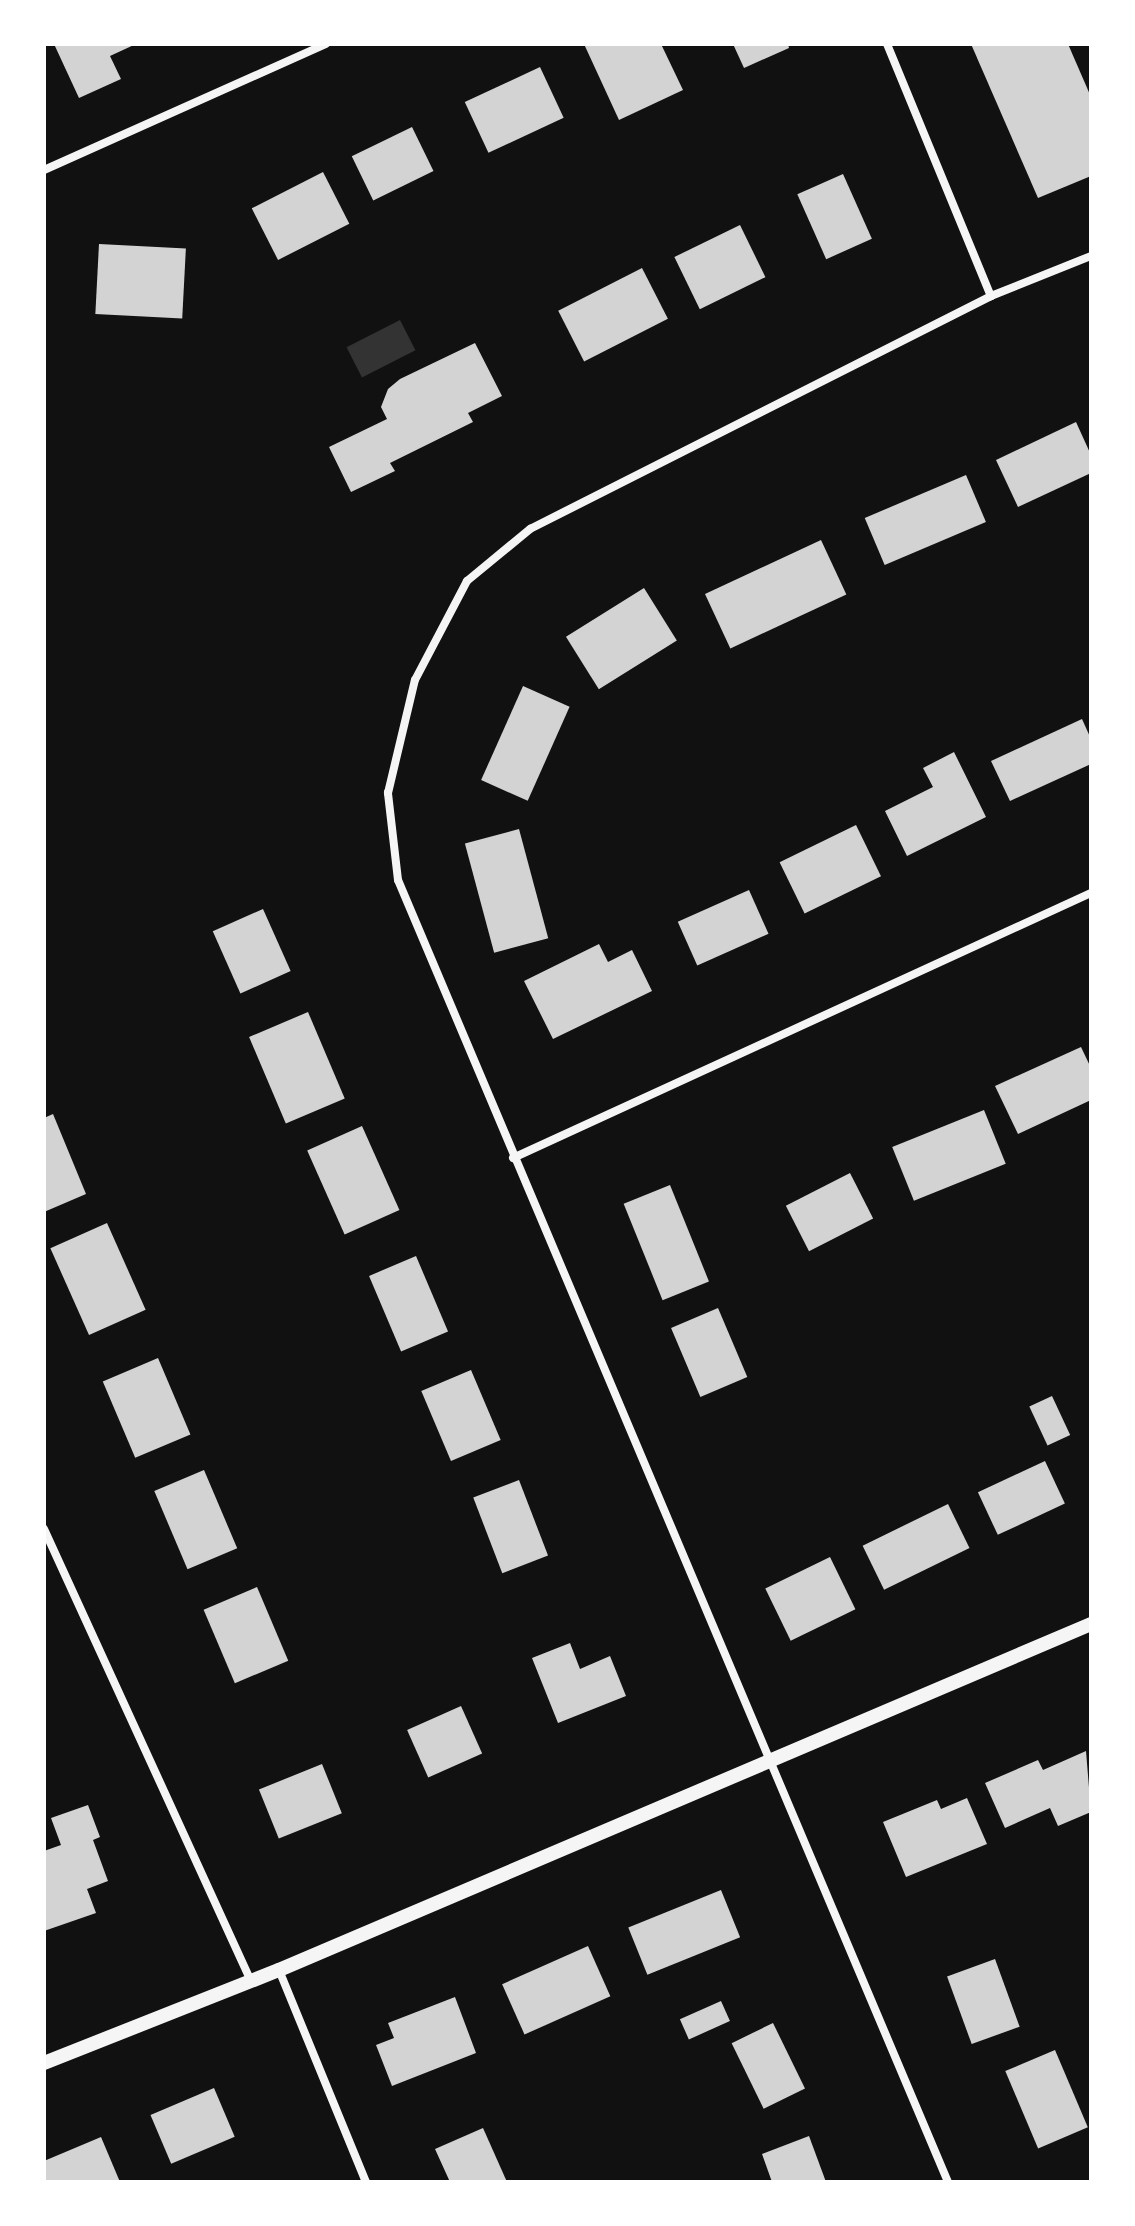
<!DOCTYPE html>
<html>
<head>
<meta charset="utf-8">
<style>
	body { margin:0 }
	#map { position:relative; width:1135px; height:2226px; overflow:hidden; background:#111; font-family:Inter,sans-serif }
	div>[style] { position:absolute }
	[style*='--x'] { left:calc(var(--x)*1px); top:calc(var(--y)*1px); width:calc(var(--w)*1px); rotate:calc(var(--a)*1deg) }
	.water>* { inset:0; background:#333; transform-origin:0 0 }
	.building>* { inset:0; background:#d3d3d3; transform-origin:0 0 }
	.minor>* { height:8px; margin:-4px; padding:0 4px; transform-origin:4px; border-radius:4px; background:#f5f5f5 }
	.tertiary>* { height:14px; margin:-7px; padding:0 7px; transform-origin:7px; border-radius:7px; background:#f5f5f5 }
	span { translate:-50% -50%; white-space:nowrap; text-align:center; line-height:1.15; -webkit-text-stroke:8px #fff; paint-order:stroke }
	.frame { position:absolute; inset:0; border:46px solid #fff; pointer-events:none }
</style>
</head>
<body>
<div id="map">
	<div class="water">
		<i style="left:400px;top:320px;width:34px;height:60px;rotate:63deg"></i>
	</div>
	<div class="building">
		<i style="clip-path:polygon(54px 44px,136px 44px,110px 56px,121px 79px,79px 98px)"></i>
		<i style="clip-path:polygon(584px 44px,661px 44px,683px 90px,619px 120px)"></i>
		<i style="clip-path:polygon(733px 44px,788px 44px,789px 48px,744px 68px)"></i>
		<i style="clip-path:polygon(971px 44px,1068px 44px,1091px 97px,1091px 176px,1038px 198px)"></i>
		<i style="left:540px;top:67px;width:56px;height:83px;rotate:65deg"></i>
		<i style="left:412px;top:127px;width:49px;height:67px;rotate:64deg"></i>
		<i style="left:323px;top:172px;width:58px;height:80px;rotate:63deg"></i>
		<i style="left:843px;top:174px;width:71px;height:50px;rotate:66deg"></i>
		<i style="left:740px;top:225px;width:58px;height:73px;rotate:64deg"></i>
		<i style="left:99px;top:244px;width:87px;height:70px;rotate:3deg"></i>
		<i style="left:642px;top:268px;width:57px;height:94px;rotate:63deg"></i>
		<i style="clip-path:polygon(475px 343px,502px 396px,468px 413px,473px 422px,390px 463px,395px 471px,351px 492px,329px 447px,387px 419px,381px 407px,388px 389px,400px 379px)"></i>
		<i style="clip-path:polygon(1076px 422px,1091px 455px,1091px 473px,1018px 507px,996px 460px)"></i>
		<i style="left:966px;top:475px;width:51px;height:110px;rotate:67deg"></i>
		<i style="left:821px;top:540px;width:60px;height:128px;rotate:65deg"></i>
		<i style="left:644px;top:588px;width:62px;height:92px;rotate:58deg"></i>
		<i style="left:523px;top:686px;width:51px;height:103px;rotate:24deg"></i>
		<i style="clip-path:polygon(1082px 719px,1091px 739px,1091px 764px,1010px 801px,991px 761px)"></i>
		<i style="clip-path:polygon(954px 752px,986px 817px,907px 856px,885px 811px,933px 787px,923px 768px)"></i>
		<i style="left:856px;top:825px;width:57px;height:85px;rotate:64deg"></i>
		<i style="left:519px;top:829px;width:113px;height:56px;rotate:75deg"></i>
		<i style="left:749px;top:890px;width:48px;height:78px;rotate:66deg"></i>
		<i style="left:263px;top:909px;width:68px;height:55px;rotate:66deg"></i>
		<i style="clip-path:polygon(599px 944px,608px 962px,632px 950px,652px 991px,553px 1039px,524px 981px)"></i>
		<i style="left:308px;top:1012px;width:94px;height:64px;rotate:67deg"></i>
		<i style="clip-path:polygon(1081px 1047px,1091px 1068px,1091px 1100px,1018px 1134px,995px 1086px)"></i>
		<i style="left:984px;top:1110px;width:58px;height:99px;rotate:68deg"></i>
		<i style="clip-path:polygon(53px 1114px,86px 1194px,44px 1212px,44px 1118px)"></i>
		<i style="left:362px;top:1126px;width:92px;height:60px;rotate:66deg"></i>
		<i style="left:850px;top:1173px;width:51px;height:72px;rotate:63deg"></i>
		<i style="left:670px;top:1185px;width:104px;height:50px;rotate:68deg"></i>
		<i style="left:107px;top:1223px;width:95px;height:62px;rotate:66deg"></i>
		<i style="left:416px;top:1256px;width:82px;height:51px;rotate:67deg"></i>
		<i style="left:718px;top:1308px;width:75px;height:51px;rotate:67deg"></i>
		<i style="left:158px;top:1358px;width:83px;height:60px;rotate:67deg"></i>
		<i style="left:471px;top:1370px;width:76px;height:54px;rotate:67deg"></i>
		<i style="left:1052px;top:1396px;width:43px;height:25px;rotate:65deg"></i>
		<i style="left:1045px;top:1461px;width:47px;height:74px;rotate:65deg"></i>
		<i style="left:204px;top:1470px;width:85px;height:54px;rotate:67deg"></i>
		<i style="left:519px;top:1480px;width:81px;height:49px;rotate:69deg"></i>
		<i style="left:948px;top:1504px;width:49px;height:95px;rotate:64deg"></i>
		<i style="left:830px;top:1557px;width:58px;height:72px;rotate:64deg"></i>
		<i style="left:257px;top:1587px;width:80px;height:58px;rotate:67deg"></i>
		<i style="clip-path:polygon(570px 1643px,580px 1669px,610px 1656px,626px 1696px,558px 1723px,532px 1658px)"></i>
		<i style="left:461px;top:1706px;width:52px;height:59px;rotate:66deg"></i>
		<i style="clip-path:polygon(1086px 1751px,1091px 1812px,1058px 1826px,1050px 1808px,1005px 1828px,985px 1783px,1038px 1760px,1043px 1770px)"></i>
		<i style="left:322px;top:1764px;width:53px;height:68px;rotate:68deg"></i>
		<i style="clip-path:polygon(967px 1798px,987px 1844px,906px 1877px,883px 1822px,937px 1800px,941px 1809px)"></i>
		<i style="clip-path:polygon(88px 1805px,100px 1837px,93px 1840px,108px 1881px,87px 1889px,96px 1913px,44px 1931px,44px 1851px,61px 1845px,51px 1818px)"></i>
		<i style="left:721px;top:1890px;width:51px;height:100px;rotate:68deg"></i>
		<i style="left:588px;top:1946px;width:55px;height:94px;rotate:66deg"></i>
		<i style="left:995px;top:1959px;width:72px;height:51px;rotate:70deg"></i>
		<i style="clip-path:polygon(455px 1997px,476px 2053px,392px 2086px,376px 2045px,394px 2038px,388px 2023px)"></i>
		<i style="left:721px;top:2001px;width:22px;height:45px;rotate:66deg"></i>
		<i style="left:773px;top:2023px;width:73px;height:46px;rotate:64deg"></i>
		<i style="left:1055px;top:2050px;width:84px;height:54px;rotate:67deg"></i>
		<i style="left:214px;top:2088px;width:53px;height:69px;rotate:67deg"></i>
		<i style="clip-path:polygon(483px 2128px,507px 2182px,450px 2182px,435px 2149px)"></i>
		<i style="clip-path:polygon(809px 2136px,826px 2182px,772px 2182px,762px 2154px)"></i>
		<i style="clip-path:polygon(101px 2137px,120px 2182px,44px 2182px,44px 2161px)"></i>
	</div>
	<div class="minor">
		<i style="--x:887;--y:44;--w:273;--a:67.6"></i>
		<i style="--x:44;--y:170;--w:309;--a:-24.1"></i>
		<i style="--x:513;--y:1158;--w:636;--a:-24.63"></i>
		<i style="--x:44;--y:1529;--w:498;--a:65.4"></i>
		<i style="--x:279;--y:1970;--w:229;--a:67.7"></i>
		<i style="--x:948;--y:2182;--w:1413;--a:-112.9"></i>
		<i style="--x:398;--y:880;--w:88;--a:-96.6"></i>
		<i style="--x:388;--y:793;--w:116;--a:-76.6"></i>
		<i style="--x:415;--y:680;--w:112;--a:-62.3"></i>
		<i style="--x:467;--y:581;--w:82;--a:-39.5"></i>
		<i style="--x:530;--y:529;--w:517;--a:-26.81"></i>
		<i style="--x:991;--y:296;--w:108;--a:-21.8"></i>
	</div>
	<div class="tertiary">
		<i style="--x:44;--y:2063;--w:253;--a:-21.6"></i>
		<i style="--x:279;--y:1970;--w:883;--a:-23.08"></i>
	</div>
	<div class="frame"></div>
</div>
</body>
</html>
